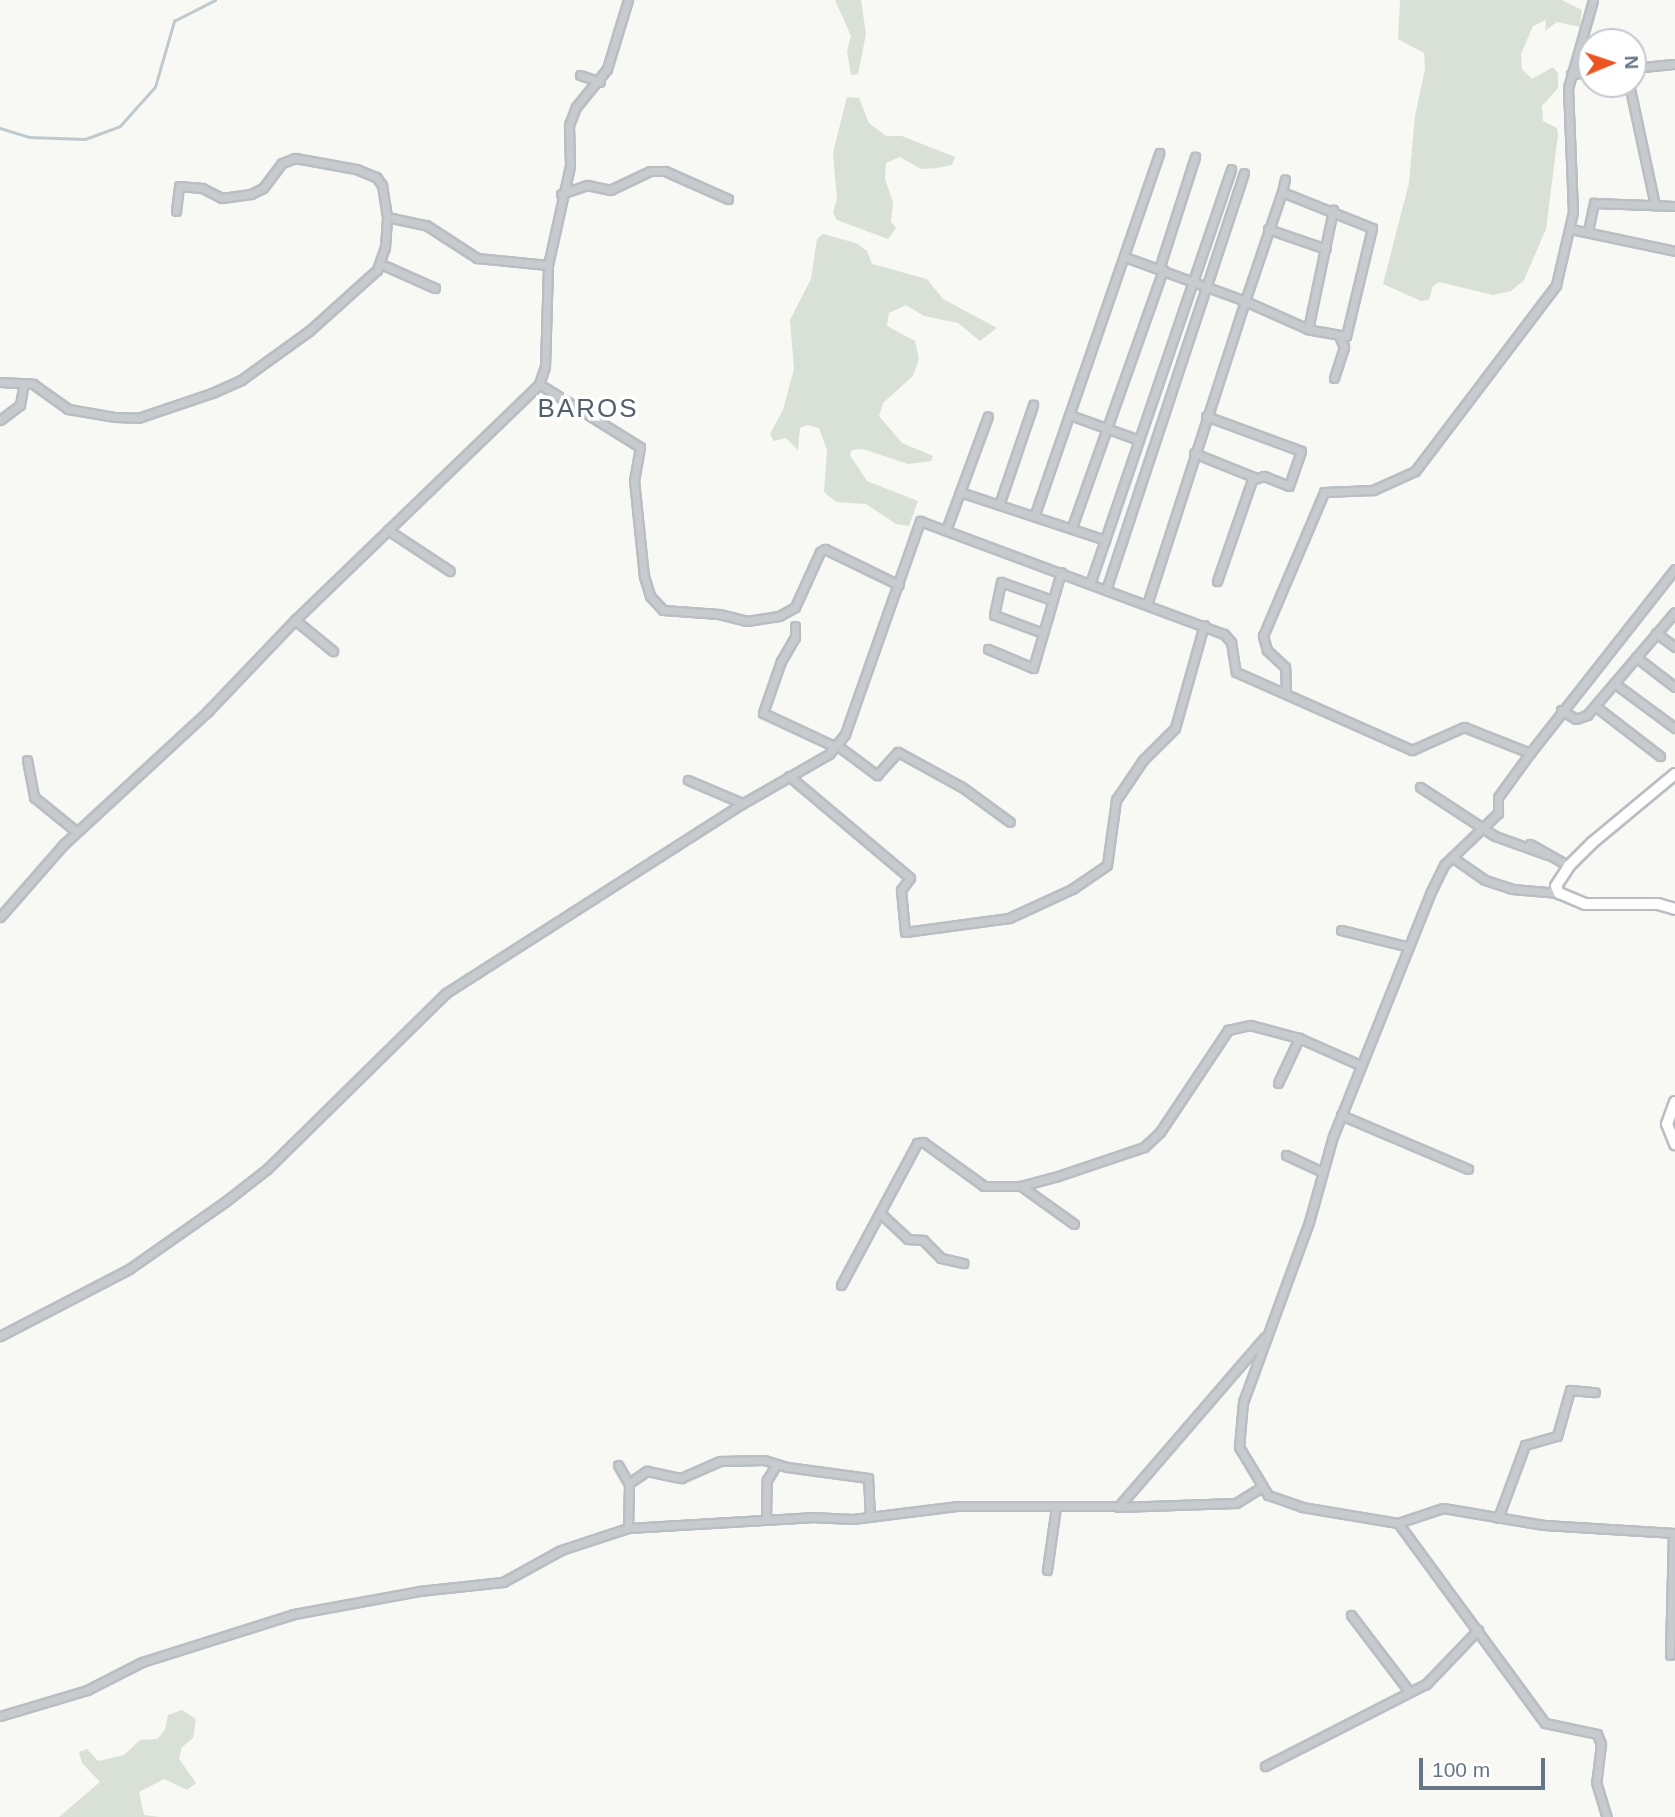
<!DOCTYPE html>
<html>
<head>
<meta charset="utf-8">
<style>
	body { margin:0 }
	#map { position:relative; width:1675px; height:1817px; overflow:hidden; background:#f8f8f4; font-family:Arial,sans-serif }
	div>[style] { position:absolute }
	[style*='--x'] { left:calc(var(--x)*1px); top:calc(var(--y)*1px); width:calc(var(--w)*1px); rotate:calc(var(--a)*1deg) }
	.green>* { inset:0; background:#d9e0d5 }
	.stream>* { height:2.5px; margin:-1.25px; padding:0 1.25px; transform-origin:1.25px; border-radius:1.25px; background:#bfcace }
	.roads { filter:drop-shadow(2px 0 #b9bec3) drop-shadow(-2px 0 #b9bec3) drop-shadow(0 2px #b9bec3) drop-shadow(0 -2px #b9bec3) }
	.street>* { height:7px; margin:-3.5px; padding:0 3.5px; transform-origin:3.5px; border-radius:3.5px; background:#c7cbce }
	.secondary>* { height:10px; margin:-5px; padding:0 5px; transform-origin:5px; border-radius:5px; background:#fff }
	span { translate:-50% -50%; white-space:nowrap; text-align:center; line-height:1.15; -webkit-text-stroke:7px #fff; paint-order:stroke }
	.quarter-label { font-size:26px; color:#53616c; letter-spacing:2px }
	.north { position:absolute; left:1577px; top:28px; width:70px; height:70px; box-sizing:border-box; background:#fff; border:2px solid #c1c9cf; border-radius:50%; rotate:88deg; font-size:19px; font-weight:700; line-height:28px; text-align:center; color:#657787 }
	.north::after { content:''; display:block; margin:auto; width:24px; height:32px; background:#ec5320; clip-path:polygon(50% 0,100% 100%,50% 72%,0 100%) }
	.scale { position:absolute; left:1419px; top:1758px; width:126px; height:32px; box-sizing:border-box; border:4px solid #657787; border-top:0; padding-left:9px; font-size:21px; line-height:24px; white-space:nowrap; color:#657787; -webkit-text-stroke:5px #fff; paint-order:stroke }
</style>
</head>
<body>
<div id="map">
	<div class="green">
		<i style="clip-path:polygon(835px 0,861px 0,866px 34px,858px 74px,851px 75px,847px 51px,851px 36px)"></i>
		<i style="clip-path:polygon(1400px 0,1562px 0,1582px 10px,1580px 27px,1557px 22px,1545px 31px,1546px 20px,1533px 26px,1521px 54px,1522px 69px,1532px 79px,1553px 67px,1558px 73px,1558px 88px,1542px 106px,1543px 121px,1557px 128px,1558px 135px,1546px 229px,1524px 280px,1511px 291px,1493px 295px,1439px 282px,1433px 286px,1429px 300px,1421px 301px,1383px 284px,1409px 183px,1415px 116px,1425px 69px,1424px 53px,1398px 39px)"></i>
		<i style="clip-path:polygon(847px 97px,859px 98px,869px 123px,886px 136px,902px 136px,955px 157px,952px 165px,937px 168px,921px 169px,900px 157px,886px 163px,885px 179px,893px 202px,891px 222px,896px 228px,888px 239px,837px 220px,833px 213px,837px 199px,833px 153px)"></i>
		<i style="clip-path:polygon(823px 234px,856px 243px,867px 251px,872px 264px,927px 279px,943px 299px,997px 328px,980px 341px,958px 323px,924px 316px,906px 305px,889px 313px,887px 326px,915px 341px,919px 359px,913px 376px,883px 403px,879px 416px,902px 443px,933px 456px,931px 461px,908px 464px,863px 449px,852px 450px,850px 455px,867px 481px,918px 501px,909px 526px,896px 524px,866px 504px,836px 502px,824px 492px,827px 450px,819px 428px,807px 425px,800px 428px,798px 450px,786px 438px,774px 441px,770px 434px,783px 410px,794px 369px,790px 320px,811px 279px,817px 239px)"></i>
		<i style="clip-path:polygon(182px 1710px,196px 1719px,193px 1738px,182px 1747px,179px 1759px,196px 1783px,187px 1790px,164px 1779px,139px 1792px,144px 1815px,160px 1817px,59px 1817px,100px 1782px,82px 1763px,79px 1752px,87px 1749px,98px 1761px,124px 1755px,140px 1740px,157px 1739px,165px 1730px,168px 1715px)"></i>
	</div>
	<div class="stream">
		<i style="--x:0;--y:128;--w:30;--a:17"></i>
		<i style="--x:29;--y:137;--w:56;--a:2"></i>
		<i style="--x:85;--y:139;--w:37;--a:-20"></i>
		<i style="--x:120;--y:126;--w:52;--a:-48.1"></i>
		<i style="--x:155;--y:87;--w:69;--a:-73.9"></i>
		<i style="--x:174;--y:21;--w:46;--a:-27.1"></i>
	</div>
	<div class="roads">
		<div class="street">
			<i style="--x:1633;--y:68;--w:40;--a:-5.7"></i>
			<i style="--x:1571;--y:74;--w:20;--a:-6"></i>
			<i style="--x:580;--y:75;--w:21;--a:19"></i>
			<i style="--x:1629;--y:84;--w:124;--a:77.9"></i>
			<i style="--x:1282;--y:192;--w:13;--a:-77"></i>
			<i style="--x:561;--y:194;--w:28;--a:-19"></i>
			<i style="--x:587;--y:185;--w:24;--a:12"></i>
			<i style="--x:610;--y:190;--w:44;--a:-25.4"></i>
			<i style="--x:650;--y:171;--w:15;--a:0"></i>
			<i style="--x:665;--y:171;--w:69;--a:24"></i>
			<i style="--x:176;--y:211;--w:25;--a:-83"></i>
			<i style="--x:179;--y:186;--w:23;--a:5"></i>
			<i style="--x:202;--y:188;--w:22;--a:27"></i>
			<i style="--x:222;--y:198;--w:29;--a:-8"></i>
			<i style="--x:251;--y:194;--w:13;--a:-27"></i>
			<i style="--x:263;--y:188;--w:31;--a:-53"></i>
			<i style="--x:282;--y:163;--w:14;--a:-21"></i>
			<i style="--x:295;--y:158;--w:62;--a:10.2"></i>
			<i style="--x:356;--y:169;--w:22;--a:22"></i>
			<i style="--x:376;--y:177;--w:10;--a:53"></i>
			<i style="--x:382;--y:185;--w:32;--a:81"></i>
			<i style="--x:387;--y:217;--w:40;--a:12"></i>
			<i style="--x:426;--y:225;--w:61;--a:32.9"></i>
			<i style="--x:477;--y:258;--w:71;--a:5.6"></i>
			<i style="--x:1268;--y:229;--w:61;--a:19"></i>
			<i style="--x:1571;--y:229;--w:106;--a:11.9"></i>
			<i style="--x:1588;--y:231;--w:29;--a:-78"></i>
			<i style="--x:1594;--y:203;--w:81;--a:2.1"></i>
			<i style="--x:1125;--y:257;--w:128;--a:20.1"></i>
			<i style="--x:1245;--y:301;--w:115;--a:-71.3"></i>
			<i style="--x:1282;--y:192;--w:97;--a:21.8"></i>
			<i style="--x:1372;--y:228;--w:111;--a:103.5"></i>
			<i style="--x:1346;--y:336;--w:39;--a:-170"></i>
			<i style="--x:1308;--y:329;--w:69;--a:-156"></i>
			<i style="--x:1245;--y:301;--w:318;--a:107.9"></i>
			<i style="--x:381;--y:264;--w:59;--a:24"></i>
			<i style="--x:1159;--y:269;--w:118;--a:-72.2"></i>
			<i style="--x:1308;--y:329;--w:122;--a:-78.1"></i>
			<i style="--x:1334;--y:378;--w:33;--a:-72"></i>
			<i style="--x:1344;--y:347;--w:10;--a:-114"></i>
			<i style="--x:0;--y:382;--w:33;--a:3"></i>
			<i style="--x:33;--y:384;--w:43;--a:35.5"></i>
			<i style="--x:68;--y:409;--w:48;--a:9.7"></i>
			<i style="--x:115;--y:417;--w:23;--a:2"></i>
			<i style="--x:138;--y:418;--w:78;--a:-18.7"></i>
			<i style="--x:212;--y:393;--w:32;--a:-24"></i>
			<i style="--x:241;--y:380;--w:84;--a:-35.8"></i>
			<i style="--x:309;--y:331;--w:91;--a:-41.9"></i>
			<i style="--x:377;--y:270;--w:24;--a:-71"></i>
			<i style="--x:385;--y:247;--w:30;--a:-86"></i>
			<i style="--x:539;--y:384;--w:119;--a:32"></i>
			<i style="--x:640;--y:447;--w:34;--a:100"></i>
			<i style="--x:634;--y:480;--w:97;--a:84.1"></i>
			<i style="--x:644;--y:576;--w:21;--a:73"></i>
			<i style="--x:650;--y:596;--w:19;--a:47"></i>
			<i style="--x:663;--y:610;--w:56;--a:4.1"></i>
			<i style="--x:719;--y:614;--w:29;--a:14"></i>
			<i style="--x:747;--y:621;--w:32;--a:-9"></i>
			<i style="--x:779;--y:616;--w:18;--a:-29"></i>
			<i style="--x:795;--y:607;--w:60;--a:-65.6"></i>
			<i style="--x:820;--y:552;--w:6;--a:-31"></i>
			<i style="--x:825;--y:549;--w:82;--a:25.9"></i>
			<i style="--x:1070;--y:415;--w:73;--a:19.9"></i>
			<i style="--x:1206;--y:416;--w:101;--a:20.2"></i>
			<i style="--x:1301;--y:451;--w:37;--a:109"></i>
			<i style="--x:1289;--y:486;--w:27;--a:-158"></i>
			<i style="--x:1264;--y:476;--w:13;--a:162"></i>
			<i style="--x:1252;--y:480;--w:107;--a:109.1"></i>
			<i style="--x:0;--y:420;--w:25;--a:-37"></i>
			<i style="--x:20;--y:405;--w:22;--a:-80"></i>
			<i style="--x:1194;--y:453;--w:67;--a:22"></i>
			<i style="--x:960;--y:492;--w:153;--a:18.3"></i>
			<i style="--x:999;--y:505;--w:106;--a:-71.2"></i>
			<i style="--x:1035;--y:514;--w:382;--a:-71"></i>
			<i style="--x:1072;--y:527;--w:273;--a:-70.5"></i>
			<i style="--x:388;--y:530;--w:74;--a:33.5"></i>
			<i style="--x:946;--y:530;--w:121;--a:-69.8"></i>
			<i style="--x:1091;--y:581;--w:435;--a:-71.2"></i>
			<i style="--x:1107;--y:587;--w:436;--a:-71.7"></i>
			<i style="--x:295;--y:620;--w:49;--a:39.2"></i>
			<i style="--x:795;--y:626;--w:11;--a:90"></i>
			<i style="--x:795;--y:637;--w:28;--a:120"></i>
			<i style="--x:781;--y:661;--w:55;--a:109.1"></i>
			<i style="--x:763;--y:713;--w:81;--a:25"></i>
			<i style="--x:1043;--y:633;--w:52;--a:-159.8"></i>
			<i style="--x:994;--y:615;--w:34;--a:-78"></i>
			<i style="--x:1001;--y:582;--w:54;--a:19.4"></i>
			<i style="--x:1656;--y:633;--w:24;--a:36"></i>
			<i style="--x:988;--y:649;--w:49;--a:22.9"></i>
			<i style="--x:1033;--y:668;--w:100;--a:-73.7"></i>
			<i style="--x:1636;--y:657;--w:49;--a:37.6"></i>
			<i style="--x:1614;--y:683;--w:76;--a:36.4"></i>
			<i style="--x:1286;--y:692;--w:25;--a:-92"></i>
			<i style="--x:1285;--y:667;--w:25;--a:-137"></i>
			<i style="--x:1267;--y:650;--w:15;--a:-106"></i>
			<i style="--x:1263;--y:636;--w:156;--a:-67"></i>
			<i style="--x:1324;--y:492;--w:49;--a:-2.3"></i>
			<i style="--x:1373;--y:490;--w:46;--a:-24.3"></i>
			<i style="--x:1415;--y:471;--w:233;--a:-52.8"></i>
			<i style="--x:1556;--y:285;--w:75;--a:-76.9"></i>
			<i style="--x:1573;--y:212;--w:124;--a:-92.3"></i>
			<i style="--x:1568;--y:88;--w:91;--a:-74.1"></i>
			<i style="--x:1595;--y:706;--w:82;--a:37.6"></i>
			<i style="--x:1561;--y:710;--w:17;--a:31"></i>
			<i style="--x:1576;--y:719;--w:12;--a:-20"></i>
			<i style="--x:1587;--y:715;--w:135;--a:-49.5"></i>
			<i style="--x:838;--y:746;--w:49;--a:36.6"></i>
			<i style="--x:877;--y:775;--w:31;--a:-48"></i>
			<i style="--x:898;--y:752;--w:73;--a:28.7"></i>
			<i style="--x:962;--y:787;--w:59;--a:36.1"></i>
			<i style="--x:1530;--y:753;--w:54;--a:126"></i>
			<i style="--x:1498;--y:797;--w:16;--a:90"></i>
			<i style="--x:1498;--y:813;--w:75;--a:136.1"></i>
			<i style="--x:1444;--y:865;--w:32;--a:116"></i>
			<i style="--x:1430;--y:894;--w:261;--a:111.8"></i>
			<i style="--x:1333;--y:1136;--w:89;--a:105.6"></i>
			<i style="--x:1309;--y:1222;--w:192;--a:110.1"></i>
			<i style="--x:1243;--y:1402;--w:45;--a:95.1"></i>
			<i style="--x:1239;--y:1447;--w:56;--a:58.9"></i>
			<i style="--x:1268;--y:1495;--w:36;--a:19"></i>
			<i style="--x:1302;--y:1507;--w:97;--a:9.5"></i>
			<i style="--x:1398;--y:1523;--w:248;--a:53.7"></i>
			<i style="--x:1545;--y:1723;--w:53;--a:11.9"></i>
			<i style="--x:1597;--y:1734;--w:11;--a:68"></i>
			<i style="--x:1601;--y:1744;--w:38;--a:97"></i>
			<i style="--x:1596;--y:1782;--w:37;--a:73"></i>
			<i style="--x:27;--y:760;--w:38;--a:79"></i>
			<i style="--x:34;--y:797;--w:55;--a:39.1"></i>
			<i style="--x:789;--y:776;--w:158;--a:40.1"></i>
			<i style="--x:910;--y:878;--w:15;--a:127"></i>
			<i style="--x:901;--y:890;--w:42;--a:84.6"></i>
			<i style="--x:905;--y:932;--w:105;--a:-7.7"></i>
			<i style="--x:1009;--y:918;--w:69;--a:-24.7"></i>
			<i style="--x:1072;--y:889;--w:42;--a:-34.4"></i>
			<i style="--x:1107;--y:865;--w:66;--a:-82.1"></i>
			<i style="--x:1116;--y:800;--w:48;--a:-56"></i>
			<i style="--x:1143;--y:760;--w:45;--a:-45"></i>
			<i style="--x:1175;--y:728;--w:107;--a:-74.3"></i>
			<i style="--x:688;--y:780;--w:59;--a:23.1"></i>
			<i style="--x:1420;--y:787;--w:90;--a:33.2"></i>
			<i style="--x:1495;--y:836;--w:56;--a:19.7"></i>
			<i style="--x:1530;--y:844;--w:45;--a:29.4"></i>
			<i style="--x:1452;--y:857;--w:40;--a:34.9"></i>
			<i style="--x:1485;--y:880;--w:28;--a:18"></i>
			<i style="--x:1512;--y:889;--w:47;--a:4.9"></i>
			<i style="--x:0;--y:917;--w:97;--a:-48.8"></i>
			<i style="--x:64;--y:844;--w:196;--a:-42.7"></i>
			<i style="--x:208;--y:711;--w:126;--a:-46.3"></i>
			<i style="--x:295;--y:620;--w:339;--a:-44"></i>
			<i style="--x:539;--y:384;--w:18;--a:-71"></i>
			<i style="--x:545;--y:367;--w:102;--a:-88.3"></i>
			<i style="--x:548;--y:265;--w:101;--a:-77.5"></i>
			<i style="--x:570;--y:166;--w:41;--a:-91.4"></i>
			<i style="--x:569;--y:125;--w:19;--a:-69"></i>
			<i style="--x:576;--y:107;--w:49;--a:-50.8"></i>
			<i style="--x:607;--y:69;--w:72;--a:-73.1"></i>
			<i style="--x:1341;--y:930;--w:70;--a:14"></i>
			<i style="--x:1278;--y:1083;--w:50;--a:-65"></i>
			<i style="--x:1299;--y:1038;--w:67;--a:23.9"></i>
			<i style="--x:1341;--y:1115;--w:138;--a:23"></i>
			<i style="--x:1286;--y:1155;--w:40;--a:25"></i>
			<i style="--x:1021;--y:1186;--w:65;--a:35.6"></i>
			<i style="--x:880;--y:1213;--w:38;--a:43"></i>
			<i style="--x:908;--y:1239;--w:15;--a:4"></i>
			<i style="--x:923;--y:1240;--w:25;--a:45"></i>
			<i style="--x:941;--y:1258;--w:23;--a:13"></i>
			<i style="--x:841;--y:1285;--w:161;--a:-61.8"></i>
			<i style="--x:917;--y:1143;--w:6;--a:-9"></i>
			<i style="--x:923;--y:1142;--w:75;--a:35.8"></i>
			<i style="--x:984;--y:1186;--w:37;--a:0"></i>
			<i style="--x:1021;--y:1186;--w:35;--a:-15"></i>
			<i style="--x:1055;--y:1177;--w:94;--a:-18.6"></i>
			<i style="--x:1144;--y:1147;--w:22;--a:-43"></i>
			<i style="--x:1160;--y:1132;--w:123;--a:-56.3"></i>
			<i style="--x:1228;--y:1030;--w:23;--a:-13"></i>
			<i style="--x:1250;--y:1025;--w:51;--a:14.9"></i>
			<i style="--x:0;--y:1336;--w:145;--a:-27.4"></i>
			<i style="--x:129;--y:1269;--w:118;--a:-35"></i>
			<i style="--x:226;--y:1201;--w:52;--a:-38"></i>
			<i style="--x:267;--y:1169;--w:251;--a:-44.5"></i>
			<i style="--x:446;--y:993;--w:349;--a:-32.6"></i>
			<i style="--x:740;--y:805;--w:103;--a:-29.8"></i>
			<i style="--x:829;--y:754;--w:26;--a:-51"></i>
			<i style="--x:845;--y:734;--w:226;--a:-70.6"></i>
			<i style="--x:920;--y:521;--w:324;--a:20.4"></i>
			<i style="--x:1224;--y:634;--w:11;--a:49"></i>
			<i style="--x:1231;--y:642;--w:30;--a:81"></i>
			<i style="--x:1236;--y:672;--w:193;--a:23.9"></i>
			<i style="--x:1412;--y:750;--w:57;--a:-23.9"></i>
			<i style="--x:1464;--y:727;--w:71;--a:21.5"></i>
			<i style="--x:1530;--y:753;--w:234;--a:-51.8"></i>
			<i style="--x:618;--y:1465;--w:22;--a:60"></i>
			<i style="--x:629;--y:1484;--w:44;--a:91.3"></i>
			<i style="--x:629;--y:1483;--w:22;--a:-34"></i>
			<i style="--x:647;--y:1471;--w:35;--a:12"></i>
			<i style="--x:681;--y:1478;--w:43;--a:-23.6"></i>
			<i style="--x:720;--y:1461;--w:44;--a:-1.3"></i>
			<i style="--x:764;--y:1460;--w:24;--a:17"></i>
			<i style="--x:787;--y:1467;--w:82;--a:7.7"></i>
			<i style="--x:868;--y:1478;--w:39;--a:87"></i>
			<i style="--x:1118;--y:1507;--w:118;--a:-1.9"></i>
			<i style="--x:1236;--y:1503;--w:28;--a:-32"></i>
			<i style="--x:1498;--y:1518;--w:78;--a:-69.7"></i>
			<i style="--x:1525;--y:1445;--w:33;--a:-16"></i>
			<i style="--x:1557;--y:1436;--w:48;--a:-74.2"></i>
			<i style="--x:1570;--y:1390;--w:25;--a:5"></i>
			<i style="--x:766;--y:1519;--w:39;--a:-89"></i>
			<i style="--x:767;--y:1480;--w:17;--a:-59"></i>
			<i style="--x:1398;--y:1523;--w:47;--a:-18.4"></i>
			<i style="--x:1443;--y:1508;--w:102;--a:9.6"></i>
			<i style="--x:1544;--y:1525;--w:131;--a:3.5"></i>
			<i style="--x:1047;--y:1570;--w:64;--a:-81.9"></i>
			<i style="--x:1351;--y:1615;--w:96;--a:52.7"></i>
			<i style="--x:1670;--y:1655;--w:122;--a:-88.6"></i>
			<i style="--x:0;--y:1716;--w:91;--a:-16.6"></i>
			<i style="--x:87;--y:1690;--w:62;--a:-27"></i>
			<i style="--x:142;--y:1662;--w:159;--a:-17.5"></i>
			<i style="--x:294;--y:1614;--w:127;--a:-10.4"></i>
			<i style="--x:419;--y:1591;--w:84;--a:-6.1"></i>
			<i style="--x:503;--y:1582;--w:66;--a:-28.9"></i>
			<i style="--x:561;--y:1550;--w:71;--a:-18.2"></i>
			<i style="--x:628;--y:1528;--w:183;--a:-3.4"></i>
			<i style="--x:811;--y:1517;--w:42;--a:2.7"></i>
			<i style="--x:853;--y:1519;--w:106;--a:-7.1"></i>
			<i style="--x:958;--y:1506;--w:161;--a:0"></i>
			<i style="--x:1119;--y:1506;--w:223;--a:-49.2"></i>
			<i style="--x:1265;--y:1766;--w:181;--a:-27"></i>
			<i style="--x:1426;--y:1684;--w:75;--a:-46.1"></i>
		</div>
		<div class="secondary">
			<i style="--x:1675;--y:774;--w:108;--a:140.3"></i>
			<i style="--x:1592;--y:843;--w:33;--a:135"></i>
			<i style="--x:1569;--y:866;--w:24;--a:123"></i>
			<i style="--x:1556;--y:886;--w:8;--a:67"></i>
			<i style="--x:1559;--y:893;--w:28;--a:23"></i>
			<i style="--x:1585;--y:904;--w:73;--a:0"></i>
			<i style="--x:1658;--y:904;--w:18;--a:16"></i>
			<i style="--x:1675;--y:1102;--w:23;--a:110"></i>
			<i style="--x:1667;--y:1124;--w:22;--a:68"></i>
		</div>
	</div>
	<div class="quarter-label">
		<span style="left:588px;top:409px">BAROS</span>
	</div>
	<div class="north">N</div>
	<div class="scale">100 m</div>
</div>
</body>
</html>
